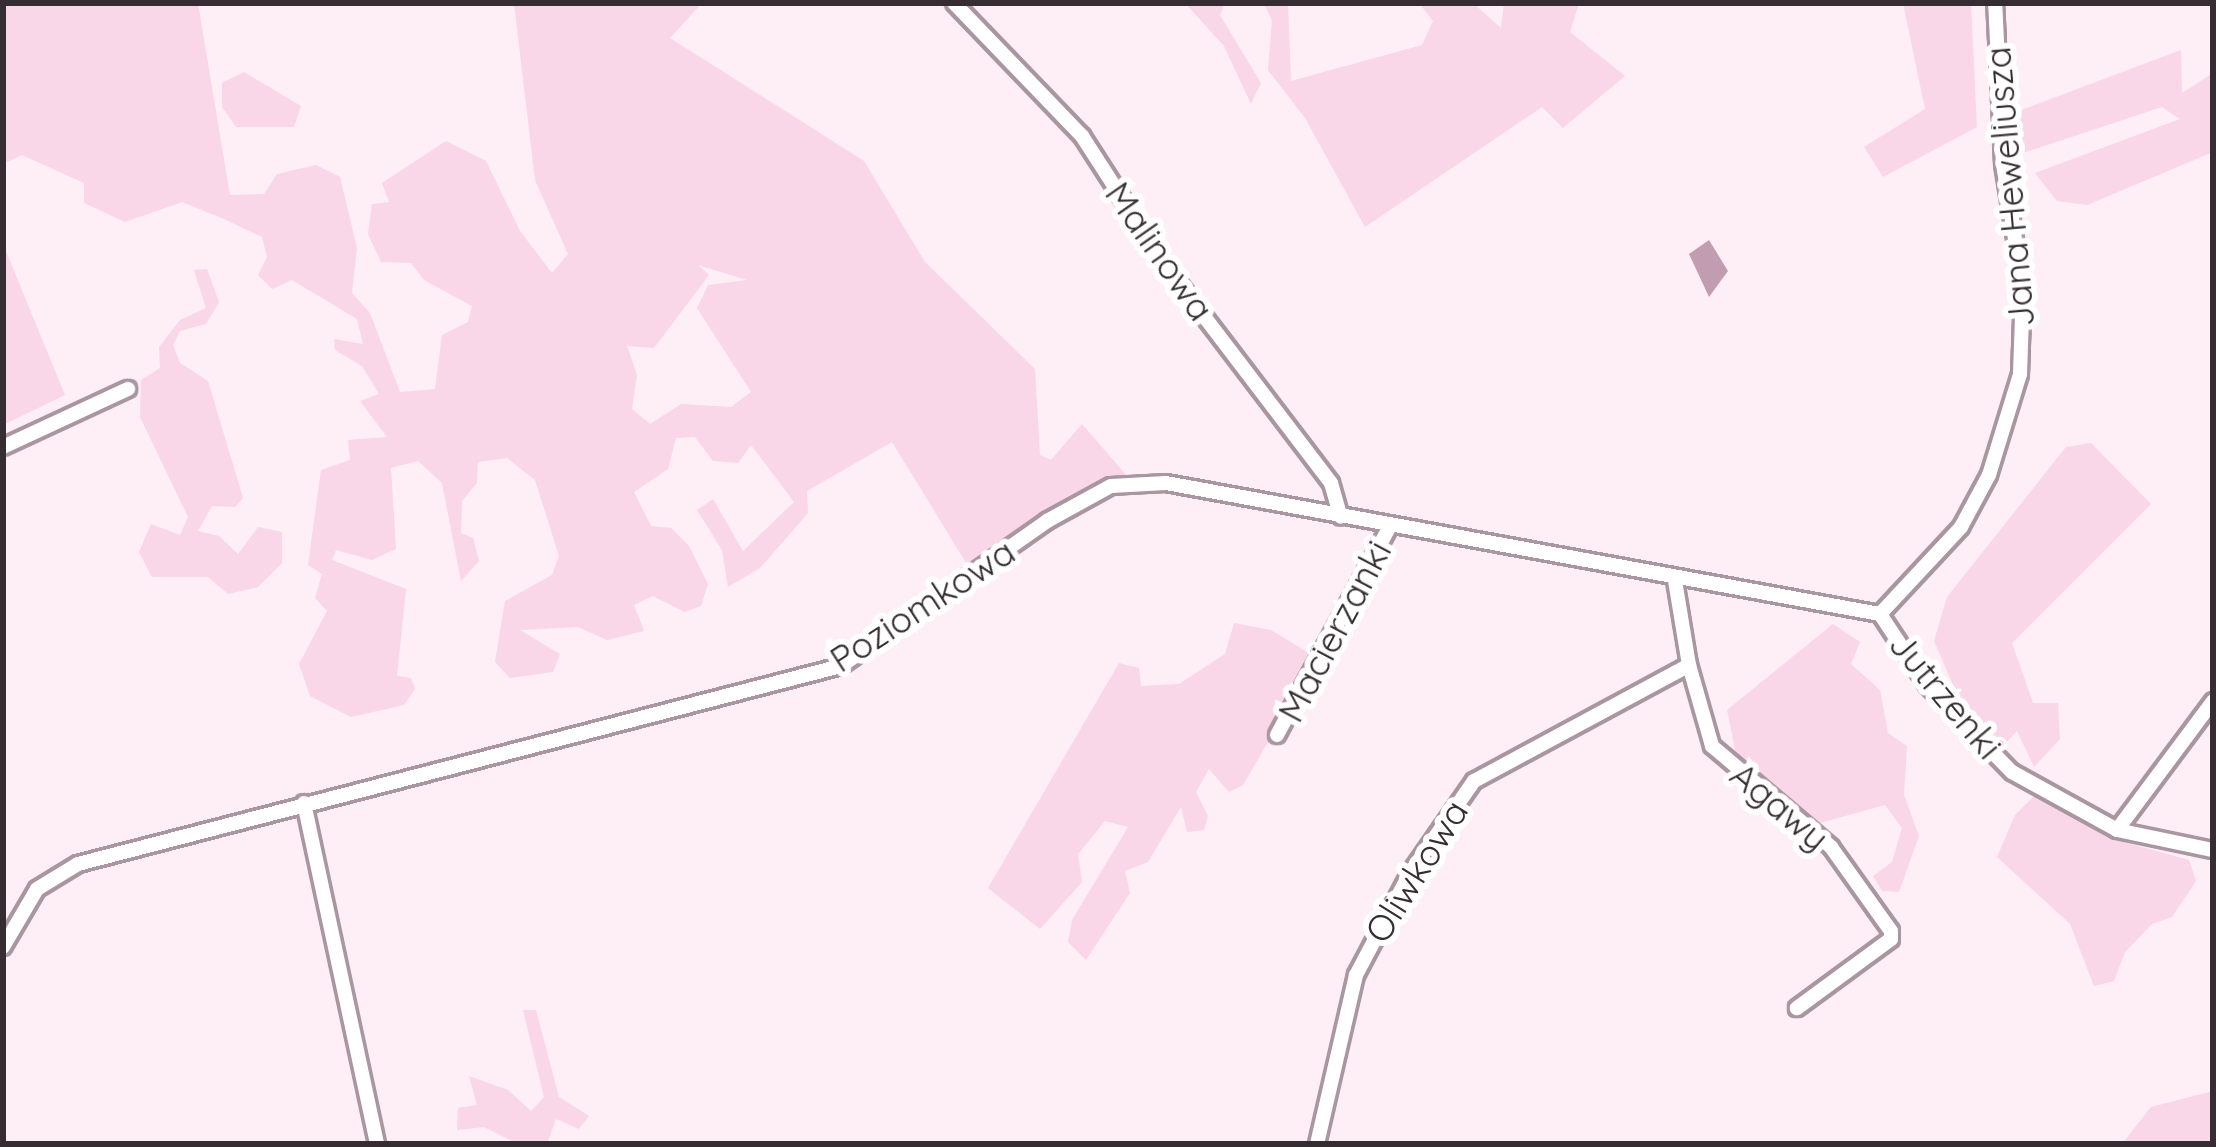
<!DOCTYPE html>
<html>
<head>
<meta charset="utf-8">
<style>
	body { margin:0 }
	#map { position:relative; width:2216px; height:1147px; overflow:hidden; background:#feeef6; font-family:Quicksand,sans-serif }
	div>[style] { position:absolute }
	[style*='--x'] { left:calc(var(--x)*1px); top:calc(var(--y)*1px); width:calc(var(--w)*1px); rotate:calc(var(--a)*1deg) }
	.green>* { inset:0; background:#f9d6e8 }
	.water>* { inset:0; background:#c29db1 }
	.roads { filter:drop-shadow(3px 0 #a996a0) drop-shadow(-3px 0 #a996a0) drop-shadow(0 3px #a996a0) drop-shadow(0 -3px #a996a0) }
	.minor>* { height:14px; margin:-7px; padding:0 7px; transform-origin:7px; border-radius:7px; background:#fff }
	span { translate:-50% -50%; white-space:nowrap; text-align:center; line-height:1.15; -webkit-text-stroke:12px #fff; paint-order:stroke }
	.street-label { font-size:36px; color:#352d31 }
	.frame { position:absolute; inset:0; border:6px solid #352d31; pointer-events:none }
</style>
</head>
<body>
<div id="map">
	<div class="green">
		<i style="clip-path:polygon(evenodd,3px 3px,198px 3px,230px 195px,264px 194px,277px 174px,316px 165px,340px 177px,357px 248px,352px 293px,370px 313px,400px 392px,435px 389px,442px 335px,468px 322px,472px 306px,424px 280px,411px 263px,381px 262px,368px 234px,372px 204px,389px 202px,382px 183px,446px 141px,486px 161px,520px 231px,552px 273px,568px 254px,535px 180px,514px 3px,702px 3px,670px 38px,864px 161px,925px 262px,1035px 369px,1040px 455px,1051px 460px,1082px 424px,1127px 476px,1082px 491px,968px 566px,892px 442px,807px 491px,808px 513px,760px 568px,728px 587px,722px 550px,697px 510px,713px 499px,743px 551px,794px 502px,751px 445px,738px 463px,713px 461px,695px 437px,676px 438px,668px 469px,634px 492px,651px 526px,671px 528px,689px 546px,708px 584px,701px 606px,685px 612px,653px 596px,634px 605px,644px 631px,607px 640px,578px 627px,520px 630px,560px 654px,553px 672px,510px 678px,495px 662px,505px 601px,552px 575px,559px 556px,535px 480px,507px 458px,478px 462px,477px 483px,462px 501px,461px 533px,473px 538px,479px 561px,461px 581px,442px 483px,418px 461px,391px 468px,396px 549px,372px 560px,336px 550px,332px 560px,406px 589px,397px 676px,411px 678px,415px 689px,404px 705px,351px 717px,310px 696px,299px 664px,327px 611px,315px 598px,322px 574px,308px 565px,321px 470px,350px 460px,348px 440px,387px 437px,360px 401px,379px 394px,362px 366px,335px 350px,334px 339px,363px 344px,357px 319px,292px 280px,272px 289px,258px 275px,267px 257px,262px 237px,224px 219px,182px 202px,125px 222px,84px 203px,84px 183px,22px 155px,3px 164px,3px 3px,698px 265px,747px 280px,708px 285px,697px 308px,751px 392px,731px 407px,681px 404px,650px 424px,632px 409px,637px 375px,627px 346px,654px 348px,709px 275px,698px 265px)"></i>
		<i style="clip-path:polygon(1185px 3px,1225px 3px,1220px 15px,1261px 83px,1251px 104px,1224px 46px)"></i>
		<i style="clip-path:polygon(1264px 3px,1288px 3px,1291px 81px,1422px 45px,1433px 21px,1419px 3px,1473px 3px,1501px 28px,1504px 3px,1579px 3px,1570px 32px,1625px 76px,1563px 128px,1542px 107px,1365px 227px,1305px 118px,1268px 70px,1272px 21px)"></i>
		<i style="clip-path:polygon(1903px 3px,1971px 3px,1977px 127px,1883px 177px,1864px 147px,1925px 109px)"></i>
		<i style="clip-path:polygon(2181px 50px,2182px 93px,2213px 73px,2213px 152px,2087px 205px,2057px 201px,2035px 173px,2180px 119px,2162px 107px,2017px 155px,2013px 113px)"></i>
		<i style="clip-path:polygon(244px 72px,301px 106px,294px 127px,236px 127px,222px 107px,222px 83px)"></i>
		<i style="clip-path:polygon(3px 244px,65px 395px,3px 425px)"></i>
		<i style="clip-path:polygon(207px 269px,219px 302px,206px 324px,180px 331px,173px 345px,180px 363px,208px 381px,243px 498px,235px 507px,212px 506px,198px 531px,219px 536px,238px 554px,258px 527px,282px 532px,282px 563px,258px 587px,228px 594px,208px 577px,152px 577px,139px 552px,151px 524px,180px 535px,188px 517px,140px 417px,141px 380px,160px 368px,159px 347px,180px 320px,206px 308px,194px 270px)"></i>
		<i style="clip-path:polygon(2091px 443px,2151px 504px,2012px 643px,2033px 703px,2058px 703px,2060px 739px,2034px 767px,2017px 731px,2003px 746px,1961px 703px,1934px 641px,1947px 597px,2066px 447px)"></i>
		<i style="clip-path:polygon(1234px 623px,1271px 630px,1317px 658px,1243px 785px,1229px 792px,1209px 769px,1196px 792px,1208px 816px,1204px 830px,1187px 832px,1181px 807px,1148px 862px,1125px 871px,1130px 893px,1086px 960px,1068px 942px,1072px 920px,1128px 827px,1105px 821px,1078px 854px,1082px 882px,1040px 929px,988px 888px,1119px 663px,1139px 668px,1141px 686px,1179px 684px,1225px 654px)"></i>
		<i style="clip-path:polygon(1833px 624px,1860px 642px,1851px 664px,1880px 690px,1888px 733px,1907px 746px,1904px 795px,1919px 836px,1899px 892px,1882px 891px,1873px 876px,1892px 862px,1902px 828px,1885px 805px,1820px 823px,1736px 755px,1727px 710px)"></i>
		<i style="clip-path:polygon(2035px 795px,2109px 838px,2189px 860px,2196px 881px,2172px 917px,2152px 924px,2125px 952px,2114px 981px,2094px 986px,2070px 924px,1997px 857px,2015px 815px)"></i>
		<i style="clip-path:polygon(523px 1010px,536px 1010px,559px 1097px,589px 1116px,579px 1129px,556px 1119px,547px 1144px,518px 1144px,484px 1127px,457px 1130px,458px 1108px,477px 1105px,469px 1076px,508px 1090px,531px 1111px,544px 1097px)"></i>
		<i style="clip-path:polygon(2213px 1091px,2213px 1144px,2122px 1144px,2151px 1107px)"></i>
	</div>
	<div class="water">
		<i style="clip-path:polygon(1709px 240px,1728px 271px,1709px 297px,1689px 254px)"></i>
	</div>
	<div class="roads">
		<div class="minor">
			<i style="--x:954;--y:3;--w:185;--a:46.1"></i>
			<i style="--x:1082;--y:136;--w:153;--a:57.2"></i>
			<i style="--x:1165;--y:265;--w:274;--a:52.7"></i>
			<i style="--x:1331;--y:483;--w:35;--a:74"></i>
			<i style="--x:3;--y:447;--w:138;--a:-24.9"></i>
			<i style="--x:1880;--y:614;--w:119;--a:-47"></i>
			<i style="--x:1961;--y:527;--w:59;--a:-61.7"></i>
			<i style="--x:1989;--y:475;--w:106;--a:-72.9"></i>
			<i style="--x:2020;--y:374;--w:85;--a:-88"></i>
			<i style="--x:2023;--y:289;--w:127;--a:-99.1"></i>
			<i style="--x:2003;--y:164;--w:161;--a:-92.8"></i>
			<i style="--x:1880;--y:614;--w:85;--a:56.5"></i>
			<i style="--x:1927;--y:685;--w:122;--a:45.7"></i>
			<i style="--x:2012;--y:772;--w:120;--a:28.9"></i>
			<i style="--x:2117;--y:830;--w:98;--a:11.8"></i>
			<i style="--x:1689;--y:665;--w:84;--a:74.1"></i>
			<i style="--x:1712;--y:746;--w:156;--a:40.3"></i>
			<i style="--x:1831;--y:847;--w:103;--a:54.5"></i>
			<i style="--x:1891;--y:931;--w:8;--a:90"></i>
			<i style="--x:1891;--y:939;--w:117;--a:143.7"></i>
			<i style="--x:1277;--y:735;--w:238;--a:-61.6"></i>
			<i style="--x:304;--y:803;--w:349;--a:77.9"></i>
			<i style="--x:2117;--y:830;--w:161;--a:-53.3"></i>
			<i style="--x:3;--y:947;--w:67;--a:-59.6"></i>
			<i style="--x:37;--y:889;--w:48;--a:-31.4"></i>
			<i style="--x:78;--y:864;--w:788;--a:-14.55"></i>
			<i style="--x:841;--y:666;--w:252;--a:-35.1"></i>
			<i style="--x:1047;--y:521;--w:73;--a:-28.7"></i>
			<i style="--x:1111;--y:486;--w:55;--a:-3.1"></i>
			<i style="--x:1166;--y:483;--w:726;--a:10.4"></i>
			<i style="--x:1317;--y:1144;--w:173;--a:-77"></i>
			<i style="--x:1356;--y:975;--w:115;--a:-62.1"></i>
			<i style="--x:1410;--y:873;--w:112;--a:-55.2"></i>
			<i style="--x:1474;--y:781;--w:244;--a:-28.3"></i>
			<i style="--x:1689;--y:665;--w:86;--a:-99.4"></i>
		</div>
	</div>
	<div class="street-label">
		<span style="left:2009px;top:187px;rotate:-95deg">Jana Heweliusza</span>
		<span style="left:1160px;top:251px;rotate:55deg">Malinowa</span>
		<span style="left:922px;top:605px;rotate:-33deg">Poziomkowa</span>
		<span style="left:1334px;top:631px;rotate:-62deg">Macierzanki</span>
		<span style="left:1946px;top:695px;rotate:50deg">Jutrzenki</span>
		<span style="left:1780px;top:806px;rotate:40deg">Agawy</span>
		<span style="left:1416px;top:871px;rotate:-58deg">Oliwkowa</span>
	</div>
	<div class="frame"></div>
</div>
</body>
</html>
